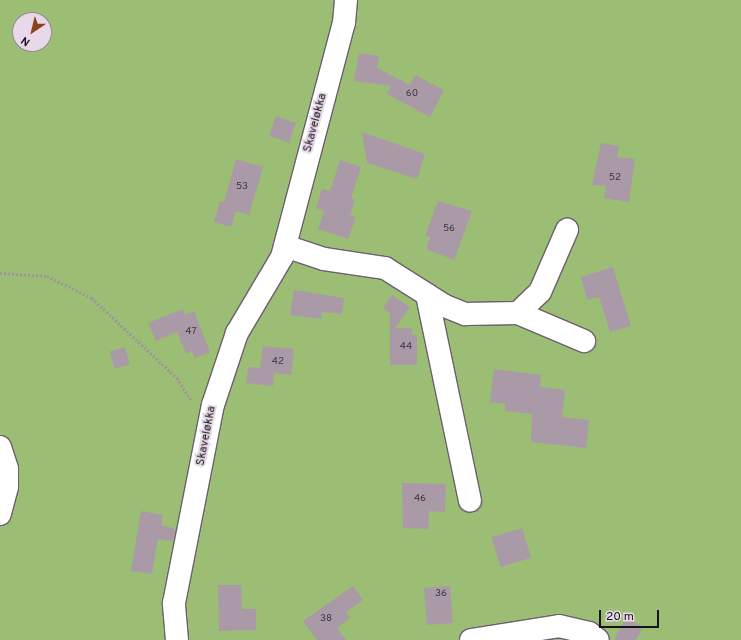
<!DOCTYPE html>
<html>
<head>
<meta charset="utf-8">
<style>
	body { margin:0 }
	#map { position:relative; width:741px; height:640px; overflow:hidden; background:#e7d9e9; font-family:Overpass,sans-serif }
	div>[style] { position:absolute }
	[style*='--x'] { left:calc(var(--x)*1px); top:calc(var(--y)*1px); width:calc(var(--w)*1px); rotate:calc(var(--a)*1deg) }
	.green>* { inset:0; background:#9cbd74 }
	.building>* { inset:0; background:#aa9aa8; transform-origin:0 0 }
	.path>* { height:2.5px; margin-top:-1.25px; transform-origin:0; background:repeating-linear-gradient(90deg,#9f94a0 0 2px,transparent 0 4px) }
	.roads { filter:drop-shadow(1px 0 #6b5f6d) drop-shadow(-1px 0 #6b5f6d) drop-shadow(0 1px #6b5f6d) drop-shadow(0 -1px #6b5f6d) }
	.minor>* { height:22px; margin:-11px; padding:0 11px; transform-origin:11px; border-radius:11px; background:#fff }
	span { translate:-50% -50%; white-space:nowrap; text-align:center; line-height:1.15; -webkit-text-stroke:4px #e7d9e9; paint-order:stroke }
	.number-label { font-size:10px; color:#3d363e }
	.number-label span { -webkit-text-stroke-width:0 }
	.street-label { font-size:12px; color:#19141a }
	.north { position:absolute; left:12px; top:12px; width:40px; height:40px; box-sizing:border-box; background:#e7d9e9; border:1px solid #958a96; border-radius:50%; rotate:215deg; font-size:11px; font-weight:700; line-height:16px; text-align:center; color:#19141a }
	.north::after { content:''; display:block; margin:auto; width:14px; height:18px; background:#88431b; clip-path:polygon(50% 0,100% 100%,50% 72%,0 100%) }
	.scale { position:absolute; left:599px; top:610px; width:60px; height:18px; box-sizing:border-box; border:2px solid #19141a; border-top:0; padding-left:5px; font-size:12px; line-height:14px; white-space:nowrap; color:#19141a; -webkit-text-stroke:3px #e7d9e9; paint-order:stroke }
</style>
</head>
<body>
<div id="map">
	<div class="green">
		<i style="clip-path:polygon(evenodd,0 0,741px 0,741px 640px,0 640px,0 0,20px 20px,44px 20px,44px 44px,20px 44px,20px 20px)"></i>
	</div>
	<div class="building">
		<i style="clip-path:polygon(359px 53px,379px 56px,377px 68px,410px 85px,415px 75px,444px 90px,430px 117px,387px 94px,391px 86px,354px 81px)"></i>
		<i style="left:276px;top:116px;width:21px;height:21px;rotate:19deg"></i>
		<i style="clip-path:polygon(362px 132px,425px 154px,417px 179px,367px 163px)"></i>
		<i style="clip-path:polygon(601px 143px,619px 146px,617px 157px,635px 159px,629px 202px,604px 198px,606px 186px,592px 185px)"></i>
		<i style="clip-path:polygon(236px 159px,263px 167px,249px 215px,236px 211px,231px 227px,214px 222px,220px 201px,224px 202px)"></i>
		<i style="clip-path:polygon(340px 160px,361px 167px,351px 198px,355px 200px,350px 215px,356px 217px,348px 239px,318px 229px,324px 211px,316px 208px,322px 189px,330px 191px)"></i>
		<i style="clip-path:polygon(438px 201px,472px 211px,454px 260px,426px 249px,430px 237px,425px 236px)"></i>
		<i style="clip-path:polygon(613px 267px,631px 326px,610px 332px,599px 297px,587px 300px,581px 277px)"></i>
		<i style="clip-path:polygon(294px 290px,344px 298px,342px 314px,322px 312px,321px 319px,290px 315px)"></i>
		<i style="clip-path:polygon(392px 295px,410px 307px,395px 328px,412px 328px,412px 335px,417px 335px,417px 365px,390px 365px,390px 313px,383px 308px)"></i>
		<i style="clip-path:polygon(183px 309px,185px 315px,194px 311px,210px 352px,195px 358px,192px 351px,186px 354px,177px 332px,156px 341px,148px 323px)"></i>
		<i style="clip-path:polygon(263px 346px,294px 349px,291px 375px,274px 373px,273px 386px,246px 383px,248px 367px,260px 368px)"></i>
		<i style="left:125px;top:347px;width:18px;height:16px;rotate:74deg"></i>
		<i style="clip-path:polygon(494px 369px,541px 375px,540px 387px,565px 390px,562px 417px,589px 420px,586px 448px,531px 442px,532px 414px,505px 411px,505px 404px,490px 402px)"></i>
		<i style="clip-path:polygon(402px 483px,446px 484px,445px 512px,429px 511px,428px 529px,403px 528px)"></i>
		<i style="clip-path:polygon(141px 511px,163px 515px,161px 525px,176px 529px,173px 541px,158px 539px,152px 574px,131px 571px)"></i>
		<i style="left:522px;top:528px;width:31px;height:32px;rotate:73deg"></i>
		<i style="clip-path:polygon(218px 585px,241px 585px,242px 609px,256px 609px,256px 630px,219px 631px)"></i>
		<i style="clip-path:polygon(353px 586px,363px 600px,346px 612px,350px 618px,337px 628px,346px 640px,317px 640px,303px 621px)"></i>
		<i style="clip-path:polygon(447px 586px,450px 586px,453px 623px,427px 625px,424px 588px)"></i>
		<i style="clip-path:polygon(626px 618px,643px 627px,636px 640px,614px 640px)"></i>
	</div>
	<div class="path">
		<i style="--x:0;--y:273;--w:47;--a:3.7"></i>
		<i style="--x:47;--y:276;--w:50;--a:26.1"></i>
		<i style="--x:92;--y:298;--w:117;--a:43.3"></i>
		<i style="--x:177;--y:378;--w:27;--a:57"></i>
	</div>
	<div class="roads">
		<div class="minor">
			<i style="--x:285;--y:246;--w:41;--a:18.4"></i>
			<i style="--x:324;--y:259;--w:62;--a:8.4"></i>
			<i style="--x:385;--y:268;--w:71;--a:32.3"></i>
			<i style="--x:445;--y:306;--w:22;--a:22"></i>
			<i style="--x:465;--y:314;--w:53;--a:-1.1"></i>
			<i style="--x:518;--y:313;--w:72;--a:23"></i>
			<i style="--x:427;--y:295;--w:210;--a:78.2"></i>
			<i style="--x:518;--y:313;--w:30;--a:-44"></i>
			<i style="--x:540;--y:292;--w:68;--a:-66.5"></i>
			<i style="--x:0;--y:447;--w:23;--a:72"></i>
			<i style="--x:7;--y:469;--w:18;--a:90"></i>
			<i style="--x:7;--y:487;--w:28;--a:105"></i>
			<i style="--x:177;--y:640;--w:37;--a:-95"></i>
			<i style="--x:174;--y:603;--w:202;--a:-78.9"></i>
			<i style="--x:213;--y:405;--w:76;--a:-71.6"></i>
			<i style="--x:237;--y:333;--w:88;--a:-59.4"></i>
			<i style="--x:282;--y:257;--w:242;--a:-75.2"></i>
			<i style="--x:344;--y:23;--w:23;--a:-85"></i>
			<i style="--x:471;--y:640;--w:89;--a:-9"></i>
			<i style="--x:559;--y:626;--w:31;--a:13"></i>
			<i style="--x:589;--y:633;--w:11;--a:38"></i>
		</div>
	</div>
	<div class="number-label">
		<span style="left:412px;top:94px">60</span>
		<span style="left:615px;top:178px">52</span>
		<span style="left:242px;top:187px">53</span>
		<span style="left:449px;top:229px">56</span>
		<span style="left:191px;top:332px">47</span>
		<span style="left:406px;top:347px">44</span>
		<span style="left:278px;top:362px">42</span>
		<span style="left:420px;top:499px">46</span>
		<span style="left:441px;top:594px">36</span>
		<span style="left:326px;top:619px">38</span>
	</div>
	<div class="street-label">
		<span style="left:316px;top:123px;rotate:-75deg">Skaveløkka</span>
		<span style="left:207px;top:436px;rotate:-79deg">Skaveløkka</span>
	</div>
	<div class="north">N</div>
	<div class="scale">20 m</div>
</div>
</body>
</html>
